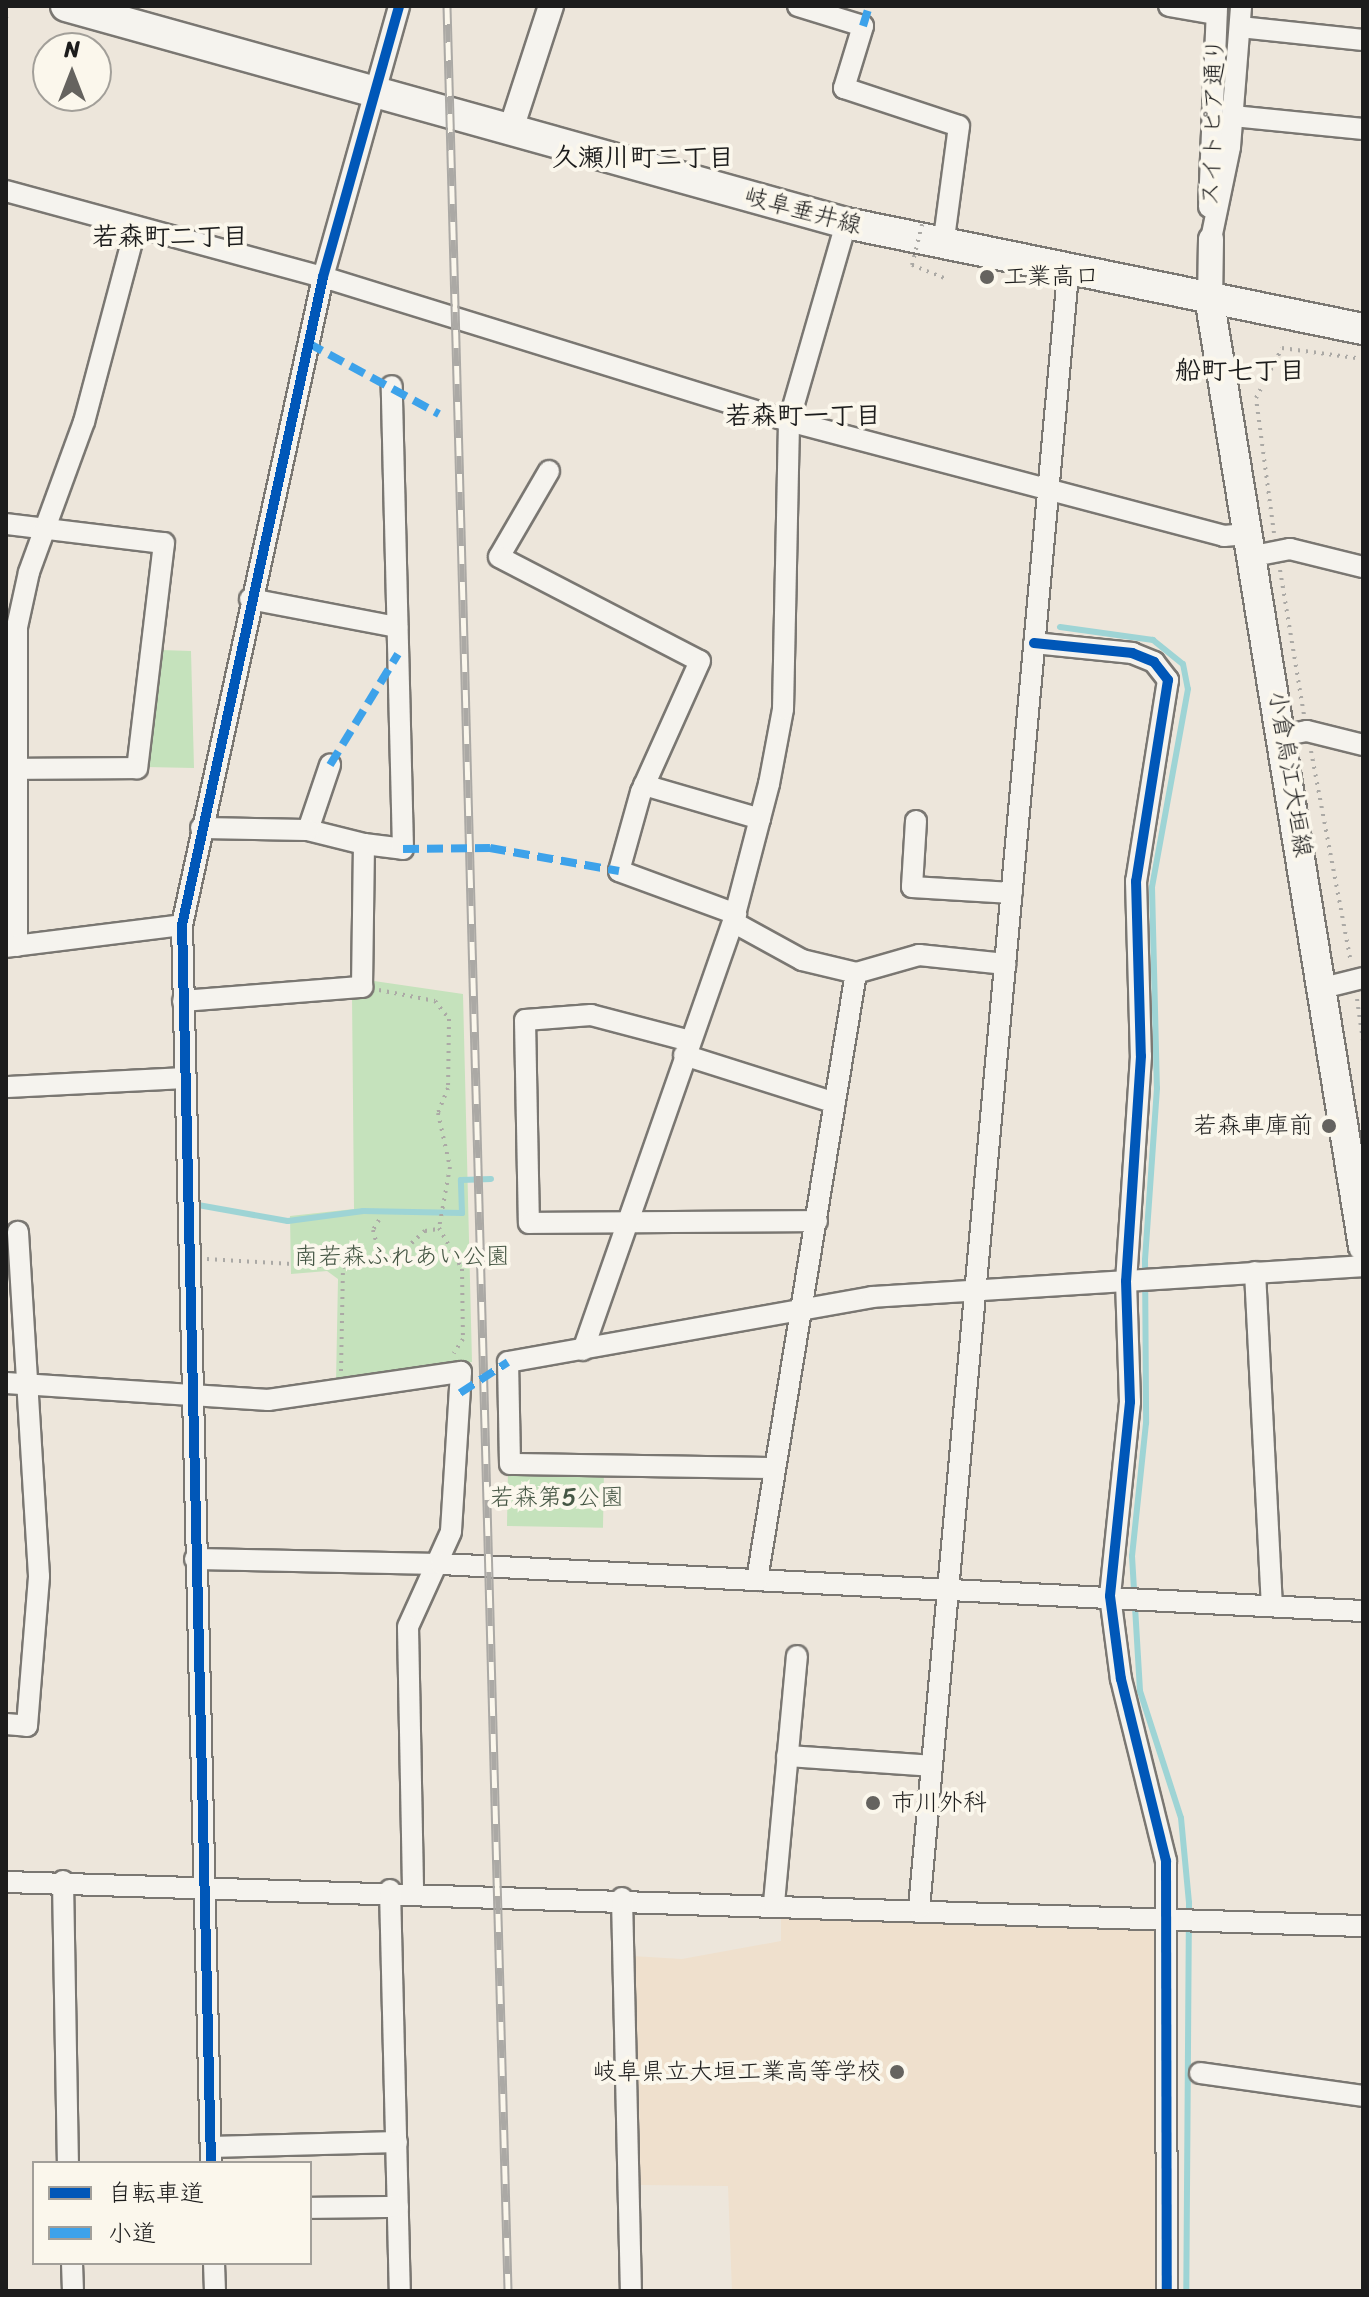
<!DOCTYPE html>
<html>
<head>
<meta charset="utf-8">
<style>
	body { margin:0 }
	#map { position:relative; width:1369px; height:2297px; overflow:hidden; background:#ede6db; font-family:Sriracha,"Klee One",sans-serif }
	div>[style] { position:absolute }
	[style*='--x'] { left:calc(var(--x)*1px); top:calc(var(--y)*1px); width:calc(var(--w)*1px); rotate:calc(var(--a)*1deg) }
	.built>* { inset:0; background:#efe0cd }
	.green>* { inset:0; background:#c5e2bc; transform-origin:0 0 }
	.stream>* { height:6px; margin:-3px; padding:0 3px; transform-origin:3px; border-radius:3px; background:#9ed4d5 }
	.path>* { height:4px; margin-top:-2px; transform-origin:0; background:repeating-linear-gradient(90deg,#aba9a5 0 2px,transparent 0 8px) }
	.roads { filter:drop-shadow(2px 0 #7a7772) drop-shadow(-2px 0 #7a7772) drop-shadow(0 2px #7a7772) drop-shadow(0 -2px #7a7772) }
	.minor>* { height:20px; margin:-10px; padding:0 10px; transform-origin:10px; border-radius:10px; background:#f5f3ee }
	.tertiary>* { height:24px; margin:-12px; padding:0 12px; transform-origin:12px; border-radius:12px; background:#f5f3ee }
	.secondary>* { height:28px; margin:-14px; padding:0 14px; transform-origin:14px; border-radius:14px; background:#f5f3ee }
	.primary>* { height:30px; margin:-15px; padding:0 15px; transform-origin:15px; border-radius:15px; background:#f5f3ee }
	.rail>* { height:9px; margin-top:-4.5px; transform-origin:0; background:repeating-linear-gradient(90deg,#fbf7ec 0 18px,#aba9a5 0 36px); box-sizing:border-box; border-block:2px solid #aba9a5 }
	.path-bridge>* { height:4px; margin-top:-2px; transform-origin:0; background:repeating-linear-gradient(90deg,#aba9a5 0 2px,transparent 0 8px) }
	.quiet>* { height:8px; margin-top:-4px; transform-origin:0; background:repeating-linear-gradient(90deg,#3da2ea 0 16px,transparent 0 24px) }
	.cycleway>* { height:10px; margin:-5px; padding:0 5px; transform-origin:5px; border-radius:5px; background:#0057b8 }
	.dots>* { width:22px; height:22px; translate:-50% -50%; box-sizing:border-box; border:4px solid #fbf7ec; border-radius:50% }
	span { translate:-50% -50%; white-space:nowrap; text-align:center; line-height:1.15; -webkit-text-stroke:8px #fbf7ec; paint-order:stroke }
	.street-label { font-size:24px; color:#1c1c1c }
	.poi-label { font-size:24px; color:#1c1c1c }
	.left { translate:0 -50%; text-align:left }
	.right { translate:-100% -50%; text-align:right }
	.park-label { font-size:24px; color:#455644 }
	.neighbourhood-label { font-size:26px; color:#1c1c1c; font-weight:700 }
	.frame { position:absolute; inset:0; border:8px solid #1c1c1c; pointer-events:none }
	.legend { position:absolute; left:32px; top:2161px; width:280px; height:104px; box-sizing:border-box; background:#fbf7ec; border:2px solid #a29f99; margin:0; padding:10px 14px; list-style:none; font-size:24px; color:#1c1c1c }
	.legend li { display:flex; align-items:center; gap:16px; height:40px }
	.legend b { width:40px; border:2px solid #a29f99 }
	.north { position:absolute; left:32px; top:32px; width:80px; height:80px; box-sizing:border-box; background:#fbf7ec; border:2px solid #a29f99; border-radius:50%; rotate:0deg; font-size:22px; font-weight:700; line-height:32px; text-align:center; color:#1c1c1c }
	.north::after { content:''; display:block; margin:auto; width:28px; height:36px; background:#65635f; clip-path:polygon(50% 0,100% 100%,50% 72%,0 100%) }
</style>
</head>
<body>
<div id="map">
	<div class="built">
		<i style="clip-path:polygon(781px 1918px,1160px 1931px,1156px 2291px,732px 2291px,728px 2186px,640px 2185px,632px 1956px,682px 1959px,781px 1941px)"></i>
	</div>
	<div class="green">
		<i style="clip-path:polygon(160px 650px,191px 651px,194px 768px,146px 767px)"></i>
		<i style="clip-path:polygon(374px 981px,463px 994px,472px 1362px,336px 1382px,338px 1279px,327px 1271px,291px 1274px,290px 1216px,354px 1209px,352px 995px,368px 994px)"></i>
		<i style="left:508px;top:1468px;width:96px;height:58px;rotate:1deg"></i>
	</div>
	<div class="stream">
		<i style="--x:1060;--y:627;--w:94;--a:8"></i>
		<i style="--x:1153;--y:640;--w:38;--a:39"></i>
		<i style="--x:1183;--y:664;--w:25;--a:79"></i>
		<i style="--x:1188;--y:689;--w:201;--a:100.3"></i>
		<i style="--x:1152;--y:887;--w:201;--a:88.6"></i>
		<i style="--x:1157;--y:1088;--w:172;--a:94"></i>
		<i style="--x:1145;--y:1260;--w:163;--a:89.6"></i>
		<i style="--x:1146;--y:1423;--w:134;--a:96"></i>
		<i style="--x:1132;--y:1556;--w:135;--a:86.6"></i>
		<i style="--x:1140;--y:1691;--w:133;--a:72.1"></i>
		<i style="--x:1181;--y:1818;--w:85;--a:84.6"></i>
		<i style="--x:1189;--y:1903;--w:388;--a:90.4"></i>
		<i style="--x:198;--y:1205;--w:91;--a:10.1"></i>
		<i style="--x:288;--y:1221;--w:76;--a:-7.6"></i>
		<i style="--x:363;--y:1211;--w:99;--a:1.2"></i>
		<i style="--x:462;--y:1213;--w:33;--a:-92"></i>
		<i style="--x:461;--y:1180;--w:30;--a:-2"></i>
	</div>
	<div class="path">
		<i style="--x:6;--y:17;--w:5;--a:68"></i>
		<i style="--x:912;--y:265;--w:38;--a:22"></i>
		<i style="--x:1274;--y:533;--w:136;--a:-97.6"></i>
		<i style="--x:1256;--y:398;--w:56;--a:-62.5"></i>
		<i style="--x:1282;--y:348;--w:82;--a:7.7"></i>
		<i style="--x:1280;--y:570;--w:147;--a:80.6"></i>
		<i style="--x:1311;--y:751;--w:215;--a:79.3"></i>
		<i style="--x:379;--y:990;--w:57;--a:11.1"></i>
		<i style="--x:435;--y:1001;--w:23;--a:52"></i>
		<i style="--x:449;--y:1019;--w:69;--a:90.8"></i>
		<i style="--x:448;--y:1088;--w:27;--a:112"></i>
		<i style="--x:438;--y:1113;--w:55;--a:77.5"></i>
		<i style="--x:450;--y:1167;--w:62;--a:100.2"></i>
		<i style="--x:439;--y:1228;--w:47;--a:60.7"></i>
		<i style="--x:462;--y:1269;--w:70;--a:89.2"></i>
		<i style="--x:463;--y:1339;--w:17;--a:123"></i>
		<i style="--x:1357;--y:999;--w:42;--a:81.9"></i>
		<i style="--x:379;--y:1220;--w:12;--a:121"></i>
		<i style="--x:373;--y:1230;--w:30;--a:75"></i>
		<i style="--x:207;--y:1259;--w:136;--a:3.4"></i>
		<i style="--x:343;--y:1267;--w:58;--a:-12.8"></i>
		<i style="--x:400;--y:1254;--w:34;--a:-43"></i>
		<i style="--x:425;--y:1231;--w:13;--a:-9"></i>
		<i style="--x:341;--y:1371;--w:103;--a:-88.9"></i>
	</div>
	<div class="roads">
		<div class="minor">
			<i style="--x:798;--y:6;--w:68;--a:17.1"></i>
			<i style="--x:863;--y:26;--w:65;--a:107"></i>
			<i style="--x:844;--y:88;--w:121;--a:18.3"></i>
			<i style="--x:959;--y:126;--w:121;--a:97.6"></i>
			<i style="--x:1169;--y:6;--w:48;--a:9.7"></i>
			<i style="--x:1240;--y:27;--w:124;--a:6"></i>
			<i style="--x:1233;--y:116;--w:131;--a:5.7"></i>
			<i style="--x:6;--y:191;--w:328;--a:15.2"></i>
			<i style="--x:323;--y:277;--w:488;--a:17.2"></i>
			<i style="--x:789;--y:421;--w:450;--a:14.8"></i>
			<i style="--x:1224;--y:536;--w:25;--a:-5"></i>
			<i style="--x:1209;--y:207;--w:201;--a:-87.7"></i>
			<i style="--x:1211;--y:239;--w:94;--a:-78.3"></i>
			<i style="--x:1230;--y:147;--w:141;--a:-85.5"></i>
			<i style="--x:549;--y:471;--w:99;--a:120.2"></i>
			<i style="--x:499;--y:557;--w:226;--a:27.4"></i>
			<i style="--x:700;--y:661;--w:144;--a:114.2"></i>
			<i style="--x:641;--y:792;--w:82;--a:105.6"></i>
			<i style="--x:619;--y:871;--w:125;--a:20.2"></i>
			<i style="--x:6;--y:524;--w:159;--a:6.9"></i>
			<i style="--x:164;--y:543;--w:227;--a:96.8"></i>
			<i style="--x:137;--y:768;--w:131;--a:179.6"></i>
			<i style="--x:1254;--y:556;--w:37;--a:-11"></i>
			<i style="--x:1290;--y:549;--w:75;--a:13.9"></i>
			<i style="--x:250;--y:599;--w:150;--a:10.8"></i>
			<i style="--x:1034;--y:643;--w:99;--a:5.8"></i>
			<i style="--x:1132;--y:653;--w:24;--a:22"></i>
			<i style="--x:1154;--y:662;--w:23;--a:52"></i>
			<i style="--x:1168;--y:680;--w:204;--a:99"></i>
			<i style="--x:1136;--y:881;--w:175;--a:88.4"></i>
			<i style="--x:1141;--y:1056;--w:225;--a:93.8"></i>
			<i style="--x:1126;--y:1281;--w:121;--a:88.1"></i>
			<i style="--x:1130;--y:1402;--w:195;--a:95.9"></i>
			<i style="--x:1110;--y:1596;--w:84;--a:82.5"></i>
			<i style="--x:1121;--y:1679;--w:187;--a:76.1"></i>
			<i style="--x:1166;--y:1861;--w:430;--a:89.9"></i>
			<i style="--x:1286;--y:735;--w:21;--a:-11"></i>
			<i style="--x:1307;--y:731;--w:58;--a:14"></i>
			<i style="--x:644;--y:785;--w:121;--a:16.3"></i>
			<i style="--x:916;--y:821;--w:66;--a:93.5"></i>
			<i style="--x:912;--y:887;--w:100;--a:3.4"></i>
			<i style="--x:308;--y:830;--w:69;--a:-71.3"></i>
			<i style="--x:364;--y:844;--w:39;--a:7"></i>
			<i style="--x:403;--y:849;--w:463;--a:-91.4"></i>
			<i style="--x:733;--y:922;--w:79;--a:28.8"></i>
			<i style="--x:802;--y:960;--w:56;--a:13.5"></i>
			<i style="--x:856;--y:973;--w:66;--a:-15.9"></i>
			<i style="--x:919;--y:955;--w:87;--a:5.9"></i>
			<i style="--x:17;--y:946;--w:319;--a:-90"></i>
			<i style="--x:17;--y:627;--w:56;--a:-77.7"></i>
			<i style="--x:29;--y:572;--w:160;--a:-69.9"></i>
			<i style="--x:84;--y:422;--w:202;--a:-75.1"></i>
			<i style="--x:6;--y:947;--w:177;--a:-7.1"></i>
			<i style="--x:1323;--y:988;--w:41;--a:-14"></i>
			<i style="--x:183;--y:1001;--w:180;--a:-4.5"></i>
			<i style="--x:362;--y:987;--w:143;--a:-89.2"></i>
			<i style="--x:364;--y:844;--w:58;--a:-166"></i>
			<i style="--x:308;--y:830;--w:107;--a:-178.9"></i>
			<i style="--x:690;--y:1041;--w:102;--a:-165.3"></i>
			<i style="--x:591;--y:1015;--w:66;--a:175.7"></i>
			<i style="--x:525;--y:1020;--w:203;--a:88.9"></i>
			<i style="--x:529;--y:1223;--w:288;--a:-0.4"></i>
			<i style="--x:684;--y:1055;--w:158;--a:17.6"></i>
			<i style="--x:6;--y:1087;--w:179;--a:-2.9"></i>
			<i style="--x:1255;--y:1272;--w:334;--a:87.1"></i>
			<i style="--x:583;--y:1350;--w:454;--a:-70.7"></i>
			<i style="--x:733;--y:922;--w:143;--a:-75.4"></i>
			<i style="--x:769;--y:784;--w:76;--a:-79.4"></i>
			<i style="--x:783;--y:709;--w:288;--a:-88.8"></i>
			<i style="--x:789;--y:421;--w:206;--a:-73.9"></i>
			<i style="--x:6;--y:1383;--w:263;--a:3.7"></i>
			<i style="--x:268;--y:1400;--w:195;--a:-8.3"></i>
			<i style="--x:461;--y:1372;--w:160;--a:93.6"></i>
			<i style="--x:451;--y:1532;--w:104;--a:114.4"></i>
			<i style="--x:408;--y:1627;--w:264;--a:88.9"></i>
			<i style="--x:775;--y:1468;--w:265;--a:-179.1"></i>
			<i style="--x:510;--y:1464;--w:102;--a:-91.1"></i>
			<i style="--x:508;--y:1362;--w:370;--a:-10.1"></i>
			<i style="--x:872;--y:1297;--w:492;--a:-3.6"></i>
			<i style="--x:195;--y:1559;--w:246;--a:1.2"></i>
			<i style="--x:441;--y:1564;--w:923;--a:2.92"></i>
			<i style="--x:757;--y:1580;--w:615;--a:-80.74"></i>
			<i style="--x:6;--y:1724;--w:21;--a:5"></i>
			<i style="--x:27;--y:1726;--w:150;--a:-85.4"></i>
			<i style="--x:39;--y:1576;--w:345;--a:-93.5"></i>
			<i style="--x:787;--y:1756;--w:145;--a:3.9"></i>
			<i style="--x:63;--y:1881;--w:282;--a:89"></i>
			<i style="--x:6;--y:1882;--w:1358;--a:1.86"></i>
			<i style="--x:390;--y:1890;--w:401;--a:88.6"></i>
			<i style="--x:622;--y:1898;--w:393;--a:88.7"></i>
			<i style="--x:774;--y:1903;--w:248;--a:-84.7"></i>
			<i style="--x:919;--y:1908;--w:1642;--a:-84.79"></i>
			<i style="--x:1200;--y:2073;--w:165;--a:8"></i>
			<i style="--x:211;--y:2147;--w:186;--a:-1.5"></i>
			<i style="--x:211;--y:2163;--w:1238;--a:-91.34"></i>
			<i style="--x:182;--y:925;--w:663;--a:-77.72"></i>
			<i style="--x:323;--y:277;--w:281;--a:-74.3"></i>
			<i style="--x:310;--y:2208;--w:88;--a:-0.7"></i>
			<i style="--x:72;--y:2263;--w:28;--a:88"></i>
			<i style="--x:214;--y:2263;--w:28;--a:88"></i>
		</div>
		<div class="tertiary">
			<i style="--x:510;--y:132;--w:133;--a:-72"></i>
			<i style="--x:1210;--y:303;--w:64;--a:-89.1"></i>
		</div>
		<div class="secondary">
			<i style="--x:1210;--y:303;--w:956;--a:80.79"></i>
		</div>
		<div class="primary">
			<i style="--x:66;--y:6;--w:810;--a:15.55"></i>
			<i style="--x:846;--y:223;--w:528;--a:11.59"></i>
		</div>
	</div>
	<div class="rail">
		<i style="--x:447;--y:6;--w:2286;--a:88.47"></i>
	</div>
	<div class="path-bridge">
		<i style="--x:912;--y:265;--w:45;--a:-76"></i>
	</div>
	<div class="quiet">
		<i style="--x:863;--y:26;--w:21;--a:-73"></i>
		<i style="--x:308;--y:343;--w:149;--a:28.5"></i>
		<i style="--x:330;--y:765;--w:130;--a:-58.5"></i>
		<i style="--x:403;--y:849;--w:87;--a:-0.7"></i>
		<i style="--x:490;--y:848;--w:131;--a:10.1"></i>
		<i style="--x:460;--y:1393;--w:57;--a:-32.9"></i>
	</div>
	<div class="cycleway">
		<i style="--x:1034;--y:643;--w:99;--a:5.8"></i>
		<i style="--x:1132;--y:653;--w:24;--a:22"></i>
		<i style="--x:1154;--y:662;--w:23;--a:52"></i>
		<i style="--x:1168;--y:680;--w:204;--a:99"></i>
		<i style="--x:1136;--y:881;--w:175;--a:88.4"></i>
		<i style="--x:1141;--y:1056;--w:225;--a:93.8"></i>
		<i style="--x:1126;--y:1281;--w:121;--a:88.1"></i>
		<i style="--x:1130;--y:1402;--w:195;--a:95.9"></i>
		<i style="--x:1110;--y:1596;--w:84;--a:82.5"></i>
		<i style="--x:1121;--y:1679;--w:187;--a:76.1"></i>
		<i style="--x:1166;--y:1861;--w:430;--a:89.9"></i>
		<i style="--x:211;--y:2163;--w:1238;--a:-91.34"></i>
		<i style="--x:182;--y:925;--w:663;--a:-77.72"></i>
		<i style="--x:323;--y:277;--w:281;--a:-74.3"></i>
	</div>
	<div class="dots">
		<i style="left:987px;top:277px;background:#65635f"></i>
		<i style="left:1329px;top:1126px;background:#65635f"></i>
		<i style="left:873px;top:1803px;background:#65635f"></i>
		<i style="left:897px;top:2072px;background:#65635f"></i>
	</div>
	<div class="street-label">
		<span style="left:1213px;top:122px;rotate:-88deg">スイトピア通り</span>
		<span style="left:803px;top:211px;rotate:15deg">岐阜垂井線</span>
		<span style="left:1290px;top:774px;rotate:81deg">小倉烏江大垣線</span>
	</div>
	<div class="poi-label">
		<span class="left" style="left:1003px;top:277px">工業高口</span>
		<span class="right" style="left:1313px;top:1126px">若森車庫前</span>
		<span class="left" style="left:891px;top:1803px">市川外科</span>
		<span class="right" style="left:881px;top:2072px">岐阜県立大垣工業高等学校</span>
	</div>
	<div class="park-label">
		<span style="left:402px;top:1257px">南若森ふれあい公園</span>
		<span style="left:557px;top:1498px">若森第5公園</span>
	</div>
	<div class="neighbourhood-label">
		<span style="left:643px;top:158px">久瀬川町二丁目</span>
		<span style="left:170px;top:237px">若森町二丁目</span>
		<span style="left:1240px;top:371px">船町七丁目</span>
		<span style="left:803px;top:416px">若森町一丁目</span>
	</div>
	<div class="frame"></div>
	<ul class="legend">
	<li><b style="height:10px;background:#0057b8"></b>自転車道</li>
	<li><b style="height:10px;background:#3da2ea"></b>小道</li>
	</ul>
	<div class="north">N</div>
</div>
</body>
</html>
